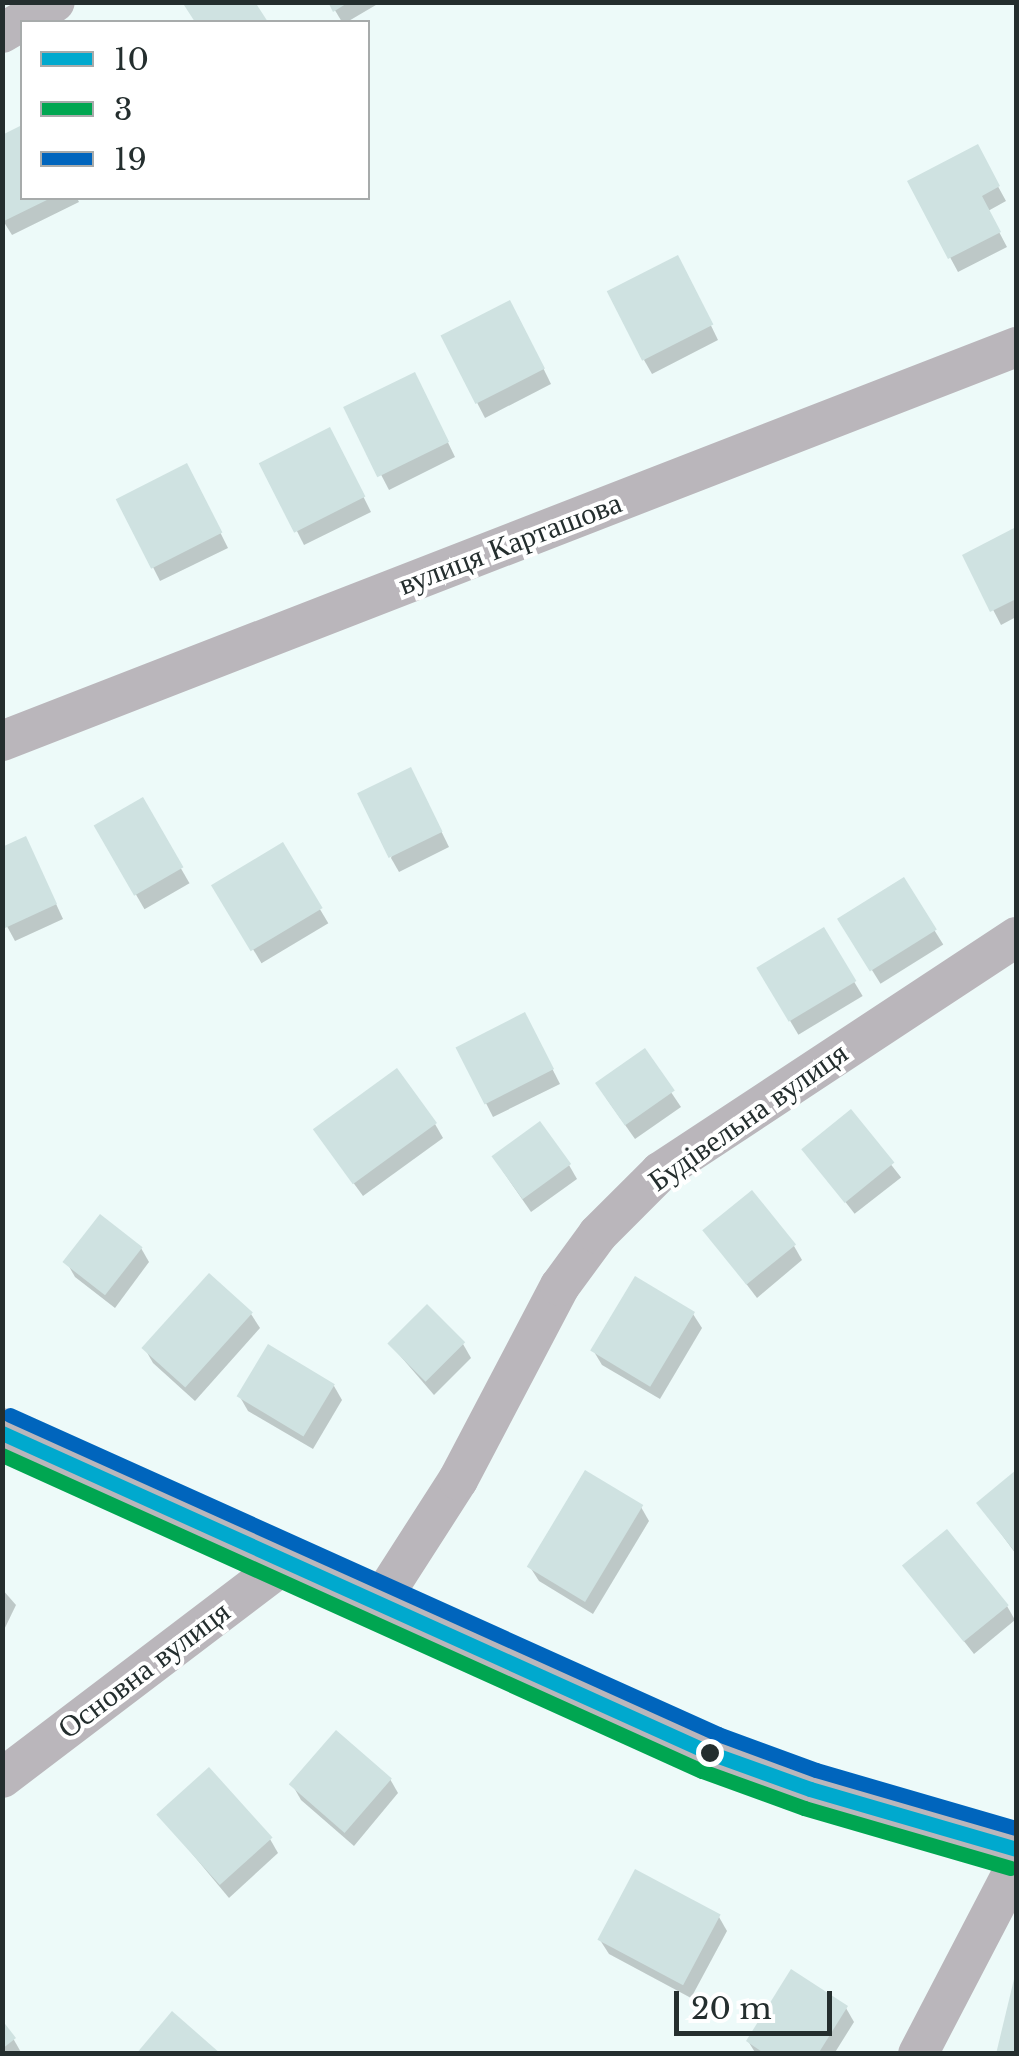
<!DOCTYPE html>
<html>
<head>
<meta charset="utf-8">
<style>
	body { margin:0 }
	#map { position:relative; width:1019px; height:2056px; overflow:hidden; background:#edfaf9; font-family:"Libre Baskerville",serif }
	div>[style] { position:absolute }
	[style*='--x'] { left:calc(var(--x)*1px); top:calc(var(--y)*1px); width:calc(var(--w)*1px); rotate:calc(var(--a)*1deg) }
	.shadow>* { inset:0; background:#0003; transform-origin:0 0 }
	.building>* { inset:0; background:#cfe2e1; transform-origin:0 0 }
	.minor>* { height:40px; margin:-20px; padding:0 20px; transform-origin:20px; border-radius:20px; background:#bab6bb }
	.tertiary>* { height:50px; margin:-25px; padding:0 25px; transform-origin:25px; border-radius:25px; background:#bab6bb }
	.bus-1>* { height:15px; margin:-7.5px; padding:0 7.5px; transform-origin:7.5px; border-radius:7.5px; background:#00a9ce }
	.bus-2>* { height:15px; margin:-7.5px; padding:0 7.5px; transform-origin:7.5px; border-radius:7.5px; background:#00a651 }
	.bus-3>* { height:15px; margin:-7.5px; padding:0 7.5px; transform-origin:7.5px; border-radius:7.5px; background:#0065bd }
	.dots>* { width:28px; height:28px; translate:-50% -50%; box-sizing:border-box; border:5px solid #fff; border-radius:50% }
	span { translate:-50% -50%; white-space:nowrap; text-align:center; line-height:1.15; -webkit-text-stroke:8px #fff; paint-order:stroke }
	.street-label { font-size:30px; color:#242e2e }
	.frame { position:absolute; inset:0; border:5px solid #242e2e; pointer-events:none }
	.legend { position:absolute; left:20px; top:20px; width:350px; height:180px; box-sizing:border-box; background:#fff; border:2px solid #a7abab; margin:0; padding:12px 18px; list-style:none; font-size:30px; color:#242e2e }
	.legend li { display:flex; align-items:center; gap:20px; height:50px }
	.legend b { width:50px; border:2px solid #a7abab }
	.scale { position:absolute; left:674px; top:1991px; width:158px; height:45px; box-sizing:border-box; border:5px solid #242e2e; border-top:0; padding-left:12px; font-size:30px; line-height:35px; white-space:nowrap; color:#242e2e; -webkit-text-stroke:8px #fff; paint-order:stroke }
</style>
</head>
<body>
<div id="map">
	<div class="shadow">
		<i style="clip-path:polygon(330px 2px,381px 2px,347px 22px,342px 22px)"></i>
		<i style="clip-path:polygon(22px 128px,22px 198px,77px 198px,79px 202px,12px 235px,2px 219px,2px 138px)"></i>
		<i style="clip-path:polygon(977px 148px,1006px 201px,988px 211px,1007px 247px,958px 272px,910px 183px)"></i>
		<i style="clip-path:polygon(685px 272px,718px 340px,652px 374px,644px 360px)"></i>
		<i style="clip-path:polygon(518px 317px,551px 384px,485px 418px,443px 337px)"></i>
		<i style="clip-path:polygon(422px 389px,455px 457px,389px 490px,347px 409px)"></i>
		<i style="clip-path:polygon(337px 444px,371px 512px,304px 545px,263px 464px)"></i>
		<i style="clip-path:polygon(194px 480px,228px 548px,160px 581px,119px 500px)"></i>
		<i style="clip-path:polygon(1016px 530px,1016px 617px,1001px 625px,965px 556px)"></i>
		<i style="clip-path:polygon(418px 784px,449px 847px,399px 872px,391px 858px)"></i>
		<i style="left:142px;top:801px;width:95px;height:52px;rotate:60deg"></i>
		<i style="left:282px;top:846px;width:90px;height:78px;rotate:59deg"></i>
		<i style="clip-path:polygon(2px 850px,33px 854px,63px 919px,15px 941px,2px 917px)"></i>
		<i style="left:903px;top:880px;width:76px;height:74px;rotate:58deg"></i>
		<i style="left:823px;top:930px;width:77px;height:75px;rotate:59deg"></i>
		<i style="clip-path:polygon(532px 1029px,560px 1084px,493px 1117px,458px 1048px)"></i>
		<i style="clip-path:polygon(644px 1052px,681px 1107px,635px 1139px,606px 1098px)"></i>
		<i style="left:850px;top:1112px;width:83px;height:59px;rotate:52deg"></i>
		<i style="clip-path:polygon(435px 1124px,443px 1138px,363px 1196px,325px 1144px)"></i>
		<i style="clip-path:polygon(569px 1165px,577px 1179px,531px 1212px,502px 1170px)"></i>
		<i style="clip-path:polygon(706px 1231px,794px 1246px,802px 1260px,757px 1298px)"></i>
		<i style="clip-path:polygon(141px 1248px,149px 1262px,115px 1308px,75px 1277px,67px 1263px)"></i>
		<i style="clip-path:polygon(210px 1276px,251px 1314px,260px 1328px,195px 1401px,153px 1363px,145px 1349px)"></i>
		<i style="clip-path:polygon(693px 1314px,702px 1328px,660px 1399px,602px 1365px,593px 1350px)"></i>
		<i style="clip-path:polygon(390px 1344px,463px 1344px,471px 1358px,434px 1395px)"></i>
		<i style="clip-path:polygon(334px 1386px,342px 1400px,313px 1449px,248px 1411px,240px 1397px)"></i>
		<i style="clip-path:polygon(1016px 1473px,1016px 1554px,979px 1504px)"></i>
		<i style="clip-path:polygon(641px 1507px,649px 1521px,593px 1614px,539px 1581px,530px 1567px)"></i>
		<i style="clip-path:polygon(905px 1566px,1007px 1606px,1015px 1620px,974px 1654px)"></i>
		<i style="clip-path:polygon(2px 1589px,16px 1605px,2px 1634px)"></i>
		<i style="clip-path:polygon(390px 1779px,398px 1793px,354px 1846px,301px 1800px,293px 1786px)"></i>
		<i style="clip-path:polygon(159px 1814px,270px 1839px,278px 1853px,229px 1898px)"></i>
		<i style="clip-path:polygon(719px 1917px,727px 1931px,691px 1998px,609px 1954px,600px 1940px)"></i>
		<i style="clip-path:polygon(1016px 1980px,1016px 2054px,998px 2054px)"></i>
		<i style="clip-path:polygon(846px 2008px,854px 2022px,834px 2054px,756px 2054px,748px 2041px)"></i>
		<i style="clip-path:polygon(2px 2024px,14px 2040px,22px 2054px,2px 2054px)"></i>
	</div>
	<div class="building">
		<i style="clip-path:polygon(182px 2px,255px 2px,268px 22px,195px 22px)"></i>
		<i style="clip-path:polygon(328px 2px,349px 2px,333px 12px)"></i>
		<i style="clip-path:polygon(22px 125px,22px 198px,51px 198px,2px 222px,2px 135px)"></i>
		<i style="clip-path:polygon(978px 144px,1000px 186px,982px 196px,1001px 232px,948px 259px,907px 181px)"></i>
		<i style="left:678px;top:255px;width:78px;height:80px;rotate:63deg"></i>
		<i style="left:510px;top:300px;width:77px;height:78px;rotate:63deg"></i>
		<i style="left:415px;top:372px;width:78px;height:80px;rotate:64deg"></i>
		<i style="left:330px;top:427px;width:78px;height:80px;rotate:63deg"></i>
		<i style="left:187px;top:463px;width:78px;height:80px;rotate:63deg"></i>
		<i style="clip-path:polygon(1016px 527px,1016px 599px,990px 612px,962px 555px)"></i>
		<i style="left:411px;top:767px;width:72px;height:60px;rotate:64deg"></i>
		<i style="left:143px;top:797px;width:81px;height:57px;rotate:60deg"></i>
		<i style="clip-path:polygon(26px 836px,57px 904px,5px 928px,2px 847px)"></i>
		<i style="left:283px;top:842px;width:77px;height:84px;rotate:59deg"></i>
		<i style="left:904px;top:877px;width:62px;height:79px;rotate:58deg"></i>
		<i style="left:824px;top:927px;width:63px;height:79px;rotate:59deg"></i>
		<i style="left:525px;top:1012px;width:64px;height:78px;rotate:63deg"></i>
		<i style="left:645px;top:1048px;width:52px;height:61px;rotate:55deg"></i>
		<i style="left:397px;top:1068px;width:68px;height:104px;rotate:54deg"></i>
		<i style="left:851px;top:1109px;width:69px;height:64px;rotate:51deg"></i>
		<i style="left:540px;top:1121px;width:53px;height:60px;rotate:54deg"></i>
		<i style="left:752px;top:1190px;width:70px;height:64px;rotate:51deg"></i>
		<i style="left:100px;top:1214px;width:54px;height:61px;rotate:38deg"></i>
		<i style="left:209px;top:1273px;width:59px;height:101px;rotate:42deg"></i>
		<i style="left:635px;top:1276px;width:70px;height:87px;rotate:31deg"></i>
		<i style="left:427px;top:1304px;width:54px;height:56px;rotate:45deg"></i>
		<i style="left:268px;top:1344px;width:78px;height:61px;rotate:31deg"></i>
		<i style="left:585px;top:1470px;width:68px;height:113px;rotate:31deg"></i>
		<i style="clip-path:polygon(1016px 1470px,1016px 1553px,976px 1503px)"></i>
		<i style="left:947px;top:1529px;width:98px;height:58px;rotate:51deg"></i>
		<i style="left:336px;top:1730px;width:74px;height:72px;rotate:41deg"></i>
		<i style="left:209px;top:1767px;width:95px;height:71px;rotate:48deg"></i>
		<i style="left:635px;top:1869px;width:97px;height:80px;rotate:28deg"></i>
		<i style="clip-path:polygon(791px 1969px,848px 2006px,818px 2054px,765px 2054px,746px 2041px)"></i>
		<i style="clip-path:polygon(1015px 1975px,1016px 2054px,996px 2054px)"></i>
		<i style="clip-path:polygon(172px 2011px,221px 2054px,136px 2054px)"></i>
		<i style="clip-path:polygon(2px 2020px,16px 2038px,2px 2049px)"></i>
	</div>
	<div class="minor">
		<i style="--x:2;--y:33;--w:61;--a:-30.3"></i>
		<i style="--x:2;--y:741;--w:1088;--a:-21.23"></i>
		<i style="--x:377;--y:1606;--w:150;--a:-57.3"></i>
		<i style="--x:458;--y:1480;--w:219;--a:-62.3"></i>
		<i style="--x:560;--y:1286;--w:64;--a:-53.8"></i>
		<i style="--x:598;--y:1234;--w:88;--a:-45"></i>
		<i style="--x:660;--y:1172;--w:427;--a:-33.4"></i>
		<i style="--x:2;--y:1778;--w:355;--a:-37.2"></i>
		<i style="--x:918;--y:2054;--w:212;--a:-62.5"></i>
	</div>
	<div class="tertiary">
		<i style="--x:2;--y:1433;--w:777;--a:24.32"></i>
		<i style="--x:710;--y:1753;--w:106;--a:19.8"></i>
		<i style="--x:810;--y:1789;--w:215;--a:16.2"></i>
	</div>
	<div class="bus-1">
		<i style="--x:2;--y:1433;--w:777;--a:24.32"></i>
		<i style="--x:710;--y:1753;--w:106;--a:19.8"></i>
		<i style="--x:810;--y:1789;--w:215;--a:16.2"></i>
	</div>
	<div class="bus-2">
		<i style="--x:2;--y:1455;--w:768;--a:24.3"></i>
		<i style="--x:702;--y:1771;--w:109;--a:19.9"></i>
		<i style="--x:804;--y:1808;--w:215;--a:16.2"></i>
	</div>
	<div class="bus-3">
		<i style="--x:10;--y:1415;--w:777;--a:24.25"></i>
		<i style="--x:718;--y:1734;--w:104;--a:20.2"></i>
		<i style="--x:816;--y:1770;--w:208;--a:16.2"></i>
	</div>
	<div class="dots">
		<i style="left:710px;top:1753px;background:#242e2e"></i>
	</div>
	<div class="street-label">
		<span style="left:510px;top:544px;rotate:-21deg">вулиця Карташова</span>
		<span style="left:748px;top:1117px;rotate:-35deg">Будівельна вулиця</span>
		<span style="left:144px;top:1670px;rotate:-37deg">Основна вулиця</span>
	</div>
	<div class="frame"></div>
	<ul class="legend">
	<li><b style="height:12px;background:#00a9ce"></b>10</li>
	<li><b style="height:12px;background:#00a651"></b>3</li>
	<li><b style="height:12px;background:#0065bd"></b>19</li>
	</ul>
	<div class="scale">20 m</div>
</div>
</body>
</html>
